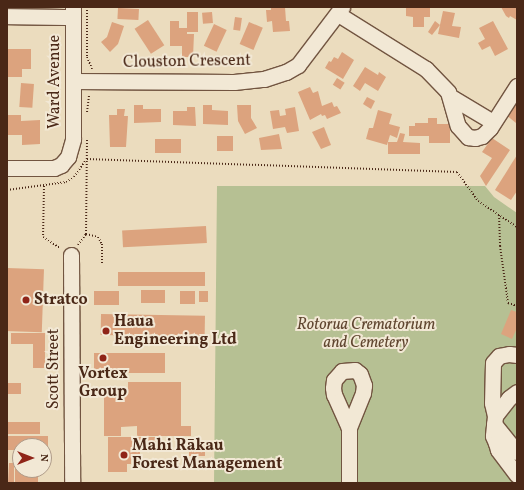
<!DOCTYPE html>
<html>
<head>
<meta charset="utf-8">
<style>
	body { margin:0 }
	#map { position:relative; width:524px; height:490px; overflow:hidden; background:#ebdcbe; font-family:Vollkorn,serif }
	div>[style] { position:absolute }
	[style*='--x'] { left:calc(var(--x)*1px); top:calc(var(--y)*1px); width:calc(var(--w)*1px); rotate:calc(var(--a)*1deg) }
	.green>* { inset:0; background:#b6c093 }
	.building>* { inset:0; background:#dca37e; transform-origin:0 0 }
	.path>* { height:2px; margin-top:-1px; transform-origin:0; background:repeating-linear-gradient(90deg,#4a2817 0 1px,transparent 0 3px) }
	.roads { filter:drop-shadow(1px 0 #725541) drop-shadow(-1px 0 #725541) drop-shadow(0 1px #725541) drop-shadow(0 -1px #725541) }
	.minor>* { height:15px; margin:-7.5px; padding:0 7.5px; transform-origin:7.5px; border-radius:7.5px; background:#f2e8d5 }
	.dots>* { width:11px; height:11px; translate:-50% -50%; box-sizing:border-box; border:2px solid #f2e8d5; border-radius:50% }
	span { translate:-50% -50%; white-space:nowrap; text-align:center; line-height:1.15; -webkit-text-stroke:4px #f2e8d5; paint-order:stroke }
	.street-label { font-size:16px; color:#4a2817 }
	.poi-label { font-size:16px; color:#4a2817; font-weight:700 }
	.left { translate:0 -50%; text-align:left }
	.park-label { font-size:16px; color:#604630; font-style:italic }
	.frame { position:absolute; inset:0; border:8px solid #4a2817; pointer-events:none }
	.north { position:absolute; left:12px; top:438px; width:40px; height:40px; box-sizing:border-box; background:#f2e8d5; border:1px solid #af9b89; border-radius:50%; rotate:90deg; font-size:11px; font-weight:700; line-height:16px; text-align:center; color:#4a2817 }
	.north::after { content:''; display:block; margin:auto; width:14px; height:18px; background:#8f2418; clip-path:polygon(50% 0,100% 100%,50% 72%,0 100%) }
</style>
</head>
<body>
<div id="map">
	<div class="green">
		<i style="clip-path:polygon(217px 186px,485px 186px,494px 197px,517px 213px,517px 483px,214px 483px)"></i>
	</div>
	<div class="building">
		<i style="clip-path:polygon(285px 7px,286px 21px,289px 21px,290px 31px,273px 32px,272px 21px,267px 22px,266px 10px,271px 10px,271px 8px)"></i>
		<i style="clip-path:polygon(406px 7px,430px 7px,430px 17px,424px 17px,424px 27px,413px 27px,413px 17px,406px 16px)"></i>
		<i style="clip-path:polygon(501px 7px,517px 7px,517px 20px,510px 16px,509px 18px,506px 16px)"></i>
		<i style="left:118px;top:8px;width:21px;height:11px;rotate:3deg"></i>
		<i style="clip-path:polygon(443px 11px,455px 13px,452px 26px,461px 27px,459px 38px,438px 34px)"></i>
		<i style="left:187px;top:12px;width:11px;height:20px"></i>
		<i style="left:212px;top:12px;width:11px;height:10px;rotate:85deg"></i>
		<i style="left:235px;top:17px;width:7px;height:13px;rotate:8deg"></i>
		<i style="left:148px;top:20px;width:30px;height:16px;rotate:57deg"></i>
		<i style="clip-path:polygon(170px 21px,179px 21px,179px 28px,187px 28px,187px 34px,194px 34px,193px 57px,182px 57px,182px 46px,170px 46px)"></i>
		<i style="clip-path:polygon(435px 21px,440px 25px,432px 35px,428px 32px)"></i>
		<i style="clip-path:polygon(493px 21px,508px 49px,495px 56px,490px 46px,482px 50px,478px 43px,485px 39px,479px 28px)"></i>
		<i style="clip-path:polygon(112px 22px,124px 26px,118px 44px,110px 52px,101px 42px,107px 37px)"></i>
		<i style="left:249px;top:22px;width:15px;height:24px;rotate:23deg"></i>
		<i style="left:214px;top:24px;width:14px;height:24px;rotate:25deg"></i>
		<i style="clip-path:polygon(8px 49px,31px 49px,31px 69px,22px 69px,22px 77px,7px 77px)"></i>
		<i style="clip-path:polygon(342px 52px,354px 60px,343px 79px,325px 68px,329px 61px,331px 62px,334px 57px,338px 59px)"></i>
		<i style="clip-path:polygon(365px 67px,378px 75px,379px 72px,386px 77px,378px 91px,365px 83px,360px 91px,353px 86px)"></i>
		<i style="left:337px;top:78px;width:9px;height:8px;rotate:32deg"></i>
		<i style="left:21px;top:83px;width:13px;height:24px;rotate:4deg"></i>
		<i style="clip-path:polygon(310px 87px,313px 93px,318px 91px,322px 106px,332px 102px,334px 107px,337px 106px,341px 113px,327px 119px,325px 115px,322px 116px,321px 114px,310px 120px,298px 92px)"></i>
		<i style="clip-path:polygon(517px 95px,517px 121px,516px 123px,506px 115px)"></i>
		<i style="clip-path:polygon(367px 97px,375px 101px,371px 109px,363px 104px)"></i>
		<i style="clip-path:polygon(134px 105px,143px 105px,143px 109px,161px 109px,161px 122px,134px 123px)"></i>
		<i style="clip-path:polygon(203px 105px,212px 105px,212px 110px,228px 111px,228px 125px,203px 124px)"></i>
		<i style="clip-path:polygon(237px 105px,251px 105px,251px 118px,257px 128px,245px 134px,238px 121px)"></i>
		<i style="clip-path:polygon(187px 107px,195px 107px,196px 126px,173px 125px,173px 111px,187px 111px)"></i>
		<i style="clip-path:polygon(295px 107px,299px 131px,287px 133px,285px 127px,273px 129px,270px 111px,279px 110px,280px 116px,286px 115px,285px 109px)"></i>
		<i style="clip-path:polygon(117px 109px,125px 109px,124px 116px,128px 116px,126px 147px,110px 147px,109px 115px,117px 115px)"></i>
		<i style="clip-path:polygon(378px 110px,392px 114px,389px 124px,400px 127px,397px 138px,390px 135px,387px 145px,366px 139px,369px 128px,373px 128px)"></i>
		<i style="clip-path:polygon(7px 115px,21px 115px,21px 121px,40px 120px,40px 144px,22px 145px,22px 135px,7px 135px)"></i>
		<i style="clip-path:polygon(428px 118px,437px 118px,437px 124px,450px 124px,450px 143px,429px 143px,429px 136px,409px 136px,409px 126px,415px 126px,415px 123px,428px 123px)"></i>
		<i style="clip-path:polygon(324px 127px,331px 145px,321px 149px,312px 132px)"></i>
		<i style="clip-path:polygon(400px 133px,405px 134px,403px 142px,420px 143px,420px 154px,388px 154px,388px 142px,397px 142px)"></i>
		<i style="clip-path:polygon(279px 134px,282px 149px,261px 150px,259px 138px)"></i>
		<i style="left:217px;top:136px;width:16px;height:15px"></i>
		<i style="clip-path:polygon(492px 138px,510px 150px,486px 186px,480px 176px,492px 158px,482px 152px)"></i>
		<i style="left:181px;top:139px;width:14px;height:26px;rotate:90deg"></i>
		<i style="clip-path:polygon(517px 155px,517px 191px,511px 200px,495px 190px)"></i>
		<i style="left:206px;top:226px;width:17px;height:84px;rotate:87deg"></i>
		<i style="left:7px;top:268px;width:37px;height:63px;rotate:2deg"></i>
		<i style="left:205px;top:272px;width:14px;height:87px;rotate:90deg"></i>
		<i style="left:141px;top:290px;width:24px;height:13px"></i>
		<i style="left:94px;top:291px;width:25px;height:14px"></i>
		<i style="left:180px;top:291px;width:15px;height:13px"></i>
		<i style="left:199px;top:291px;width:9px;height:11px"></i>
		<i style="clip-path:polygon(511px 310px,517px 312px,517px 328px,512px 339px,501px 334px)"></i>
		<i style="left:101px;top:314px;width:104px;height:21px;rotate:1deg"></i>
		<i style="clip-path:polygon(11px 333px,45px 333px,45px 368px,33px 368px,33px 344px,11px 344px)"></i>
		<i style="left:94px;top:353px;width:71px;height:20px"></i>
		<i style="clip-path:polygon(128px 382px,181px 382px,181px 426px,191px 426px,191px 436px,137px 436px,137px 426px,121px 427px,121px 436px,104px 436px,104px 392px,128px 392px)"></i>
		<i style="left:21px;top:383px;width:11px;height:14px;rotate:90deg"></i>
		<i style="left:7px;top:422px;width:33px;height:12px"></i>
		<i style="clip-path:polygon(7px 436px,48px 436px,48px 450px,44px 450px,44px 446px,20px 446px,20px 450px,7px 450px)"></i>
		<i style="clip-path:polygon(108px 437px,157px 437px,157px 449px,130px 451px,140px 452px,140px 458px,131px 458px,131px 464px,127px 464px,127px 472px,108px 472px)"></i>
		<i style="left:189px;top:443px;width:16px;height:13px"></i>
		<i style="clip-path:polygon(15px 460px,20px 460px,20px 470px,38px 470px,38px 483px,15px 483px)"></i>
		<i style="clip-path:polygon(9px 463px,14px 463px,14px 483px,8px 483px)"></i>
	</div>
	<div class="path">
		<i style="--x:87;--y:7;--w:50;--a:90"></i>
		<i style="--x:87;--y:57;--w:13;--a:67"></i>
		<i style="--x:87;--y:112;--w:17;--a:-83"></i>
		<i style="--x:87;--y:159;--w:370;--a:2"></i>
		<i style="--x:457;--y:172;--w:36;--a:54"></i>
		<i style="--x:478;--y:201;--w:47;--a:33.7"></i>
		<i style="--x:44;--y:186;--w:51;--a:91.1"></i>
		<i style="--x:43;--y:237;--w:20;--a:33"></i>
		<i style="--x:7;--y:190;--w:60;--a:-7.7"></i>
		<i style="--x:66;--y:182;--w:9;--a:-32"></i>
		<i style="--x:74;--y:177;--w:21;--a:-55"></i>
		<i style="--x:499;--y:215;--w:31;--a:88"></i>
		<i style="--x:500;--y:246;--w:58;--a:82"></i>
		<i style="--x:508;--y:303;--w:9;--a:18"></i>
		<i style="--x:86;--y:234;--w:12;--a:14"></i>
		<i style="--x:98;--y:237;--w:8;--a:60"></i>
		<i style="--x:102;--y:244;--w:20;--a:90"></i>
		<i style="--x:78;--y:245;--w:14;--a:-54"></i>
		<i style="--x:86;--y:234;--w:94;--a:-89.4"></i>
	</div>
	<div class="roads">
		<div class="minor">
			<i style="--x:338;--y:14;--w:104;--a:32"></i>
			<i style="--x:426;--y:69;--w:32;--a:46"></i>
			<i style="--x:448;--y:92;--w:35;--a:74"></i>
			<i style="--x:458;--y:126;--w:15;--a:48"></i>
			<i style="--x:468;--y:137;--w:7;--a:8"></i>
			<i style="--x:475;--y:138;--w:7;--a:-16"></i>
			<i style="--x:482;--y:136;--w:11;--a:-45"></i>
			<i style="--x:490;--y:128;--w:50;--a:-57.3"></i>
			<i style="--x:7;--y:16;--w:66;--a:0.9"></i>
			<i style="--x:73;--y:81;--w:161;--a:0.4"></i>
			<i style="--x:234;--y:82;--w:30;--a:-6"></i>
			<i style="--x:264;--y:79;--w:23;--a:-18"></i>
			<i style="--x:286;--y:72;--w:14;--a:-30"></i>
			<i style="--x:298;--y:65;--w:73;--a:-52.8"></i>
			<i style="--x:451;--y:97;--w:49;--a:30.8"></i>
			<i style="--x:7;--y:168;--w:47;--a:0"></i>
			<i style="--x:54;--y:168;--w:8;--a:-23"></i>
			<i style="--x:61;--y:165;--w:11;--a:-49"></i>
			<i style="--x:68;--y:157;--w:19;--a:-74"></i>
			<i style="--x:73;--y:139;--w:132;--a:-90"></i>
			<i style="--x:71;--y:255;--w:228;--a:89.7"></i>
			<i style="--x:517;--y:355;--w:8;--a:-173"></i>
			<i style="--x:509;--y:354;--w:10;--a:169"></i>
			<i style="--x:499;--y:356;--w:9;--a:131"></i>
			<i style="--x:493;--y:363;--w:40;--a:91.4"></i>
			<i style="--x:492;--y:403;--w:13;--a:77"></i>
			<i style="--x:495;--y:416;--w:20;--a:96"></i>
			<i style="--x:493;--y:436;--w:8;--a:67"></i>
			<i style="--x:496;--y:443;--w:7;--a:74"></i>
			<i style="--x:498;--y:450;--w:31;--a:53"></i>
			<i style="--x:495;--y:416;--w:23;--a:-52"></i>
			<i style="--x:509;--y:398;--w:10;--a:-37"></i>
			<i style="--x:494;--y:424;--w:36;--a:51"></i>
			<i style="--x:349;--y:428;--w:36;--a:-114"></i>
			<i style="--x:334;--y:395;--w:7;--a:-98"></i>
			<i style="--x:333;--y:388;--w:8;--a:-83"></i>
			<i style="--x:334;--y:380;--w:12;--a:-48"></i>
			<i style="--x:342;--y:371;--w:13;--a:-4"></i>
			<i style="--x:355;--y:370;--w:6;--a:39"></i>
			<i style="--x:360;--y:374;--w:12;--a:70"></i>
			<i style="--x:364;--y:385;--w:8;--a:97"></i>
			<i style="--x:363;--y:393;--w:38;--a:112"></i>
			<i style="--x:349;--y:428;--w:55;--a:90"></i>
		</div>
	</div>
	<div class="dots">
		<i style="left:26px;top:300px;background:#8f2418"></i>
		<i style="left:106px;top:331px;background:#8f2418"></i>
		<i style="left:103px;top:358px;background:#8f2418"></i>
		<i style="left:124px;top:455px;background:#8f2418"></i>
	</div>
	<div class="street-label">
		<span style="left:187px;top:62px;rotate:-1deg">Clouston Crescent</span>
		<span style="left:55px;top:82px;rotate:-90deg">Ward Avenue</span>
		<span style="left:54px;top:369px;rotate:-90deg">Scott Street</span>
	</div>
	<div class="poi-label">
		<span class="left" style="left:34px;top:300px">Stratco</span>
		<span class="left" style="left:114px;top:331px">Haua<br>Engineering Ltd</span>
		<span style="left:103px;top:383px">Vortex<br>Group</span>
		<span class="left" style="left:132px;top:455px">Mahi Rākau<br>Forest Management</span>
	</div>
	<div class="park-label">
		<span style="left:366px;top:334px">Rotorua Crematorium<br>and Cemetery</span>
	</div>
	<div class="frame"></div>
	<div class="north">N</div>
</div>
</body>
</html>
